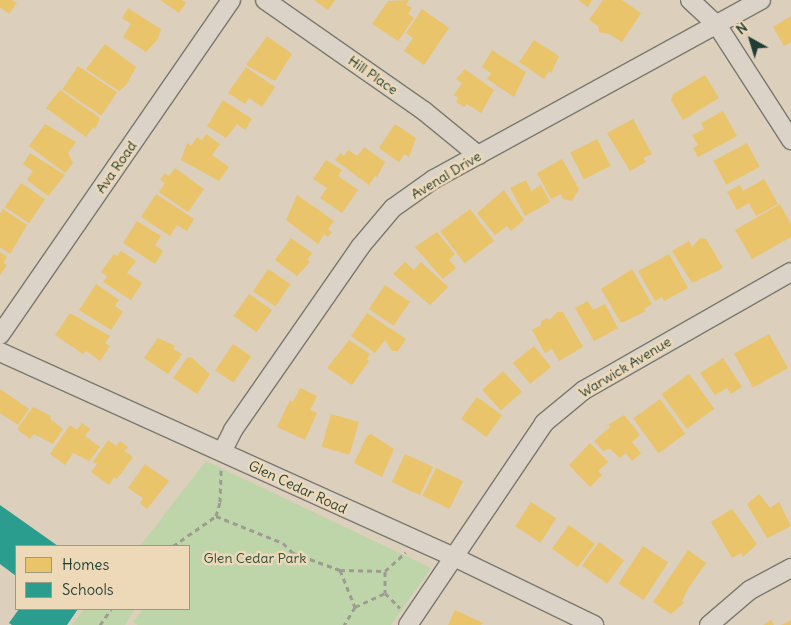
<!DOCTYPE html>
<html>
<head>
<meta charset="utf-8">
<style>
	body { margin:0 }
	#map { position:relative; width:791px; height:625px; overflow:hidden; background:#dccfbb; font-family:Delius,sans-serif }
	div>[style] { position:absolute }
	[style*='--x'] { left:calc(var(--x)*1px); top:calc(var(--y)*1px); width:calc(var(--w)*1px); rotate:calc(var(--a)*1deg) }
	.green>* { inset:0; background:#bed5aa }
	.homes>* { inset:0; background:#e9c46a; transform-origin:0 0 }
	.schools>* { inset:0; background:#2a9d8f }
	.path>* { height:3px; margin-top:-1.5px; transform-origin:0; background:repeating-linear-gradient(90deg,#9e9c92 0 5px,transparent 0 9px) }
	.roads { filter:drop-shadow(1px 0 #7a796f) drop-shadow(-1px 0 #7a796f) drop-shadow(0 1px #7a796f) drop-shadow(0 -1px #7a796f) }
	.minor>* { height:18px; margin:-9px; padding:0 9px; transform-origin:9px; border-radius:9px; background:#dbd3c7 }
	span { translate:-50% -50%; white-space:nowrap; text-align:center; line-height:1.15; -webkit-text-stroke:5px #edd8b7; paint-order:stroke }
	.street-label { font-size:14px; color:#1f3d34 }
	.park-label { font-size:14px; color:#2c4d3e }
	.legend { position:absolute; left:15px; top:545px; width:175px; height:65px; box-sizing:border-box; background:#edd8b7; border:1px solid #9b9a83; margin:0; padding:6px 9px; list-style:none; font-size:15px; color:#1f3d34 }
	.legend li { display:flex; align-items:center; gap:10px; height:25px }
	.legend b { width:25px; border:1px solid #9b9a83 }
	.north { position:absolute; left:726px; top:15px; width:50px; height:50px; -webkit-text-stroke:4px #edd8b7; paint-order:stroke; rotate:321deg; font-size:14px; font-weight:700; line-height:20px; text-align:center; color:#1f3d34 }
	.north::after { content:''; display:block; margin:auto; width:18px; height:22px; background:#1f3d34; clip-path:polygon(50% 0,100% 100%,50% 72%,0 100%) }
</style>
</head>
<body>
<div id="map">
	<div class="green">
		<i style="clip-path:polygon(206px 461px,431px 568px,391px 625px,138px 625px,133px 622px,143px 609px,189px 609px,189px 546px,140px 546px)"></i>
		<i style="clip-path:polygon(84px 609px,135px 609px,125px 625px,72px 625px)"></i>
	</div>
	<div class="homes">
		<i style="clip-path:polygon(0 0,12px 0,17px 3px,9px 14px,0 7px)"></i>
		<i style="clip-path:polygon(160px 0,182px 0,186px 3px,179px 13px)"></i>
		<i style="clip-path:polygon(314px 0,335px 0,328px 10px)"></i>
		<i style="clip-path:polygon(409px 0,406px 5px,412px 8px,408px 14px,414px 18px,398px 41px,372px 24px,388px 1px)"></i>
		<i style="clip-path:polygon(578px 0,592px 0,588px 7px)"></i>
		<i style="clip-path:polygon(603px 0,622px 0,641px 13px,622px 42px,609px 34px,599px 32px,598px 26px,589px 20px)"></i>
		<i style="clip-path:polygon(128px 8px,161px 29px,158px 39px,146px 52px,123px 37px,131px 24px,122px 18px)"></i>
		<i style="clip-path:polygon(422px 9px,449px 28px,424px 65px,404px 51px,413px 38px,406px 33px)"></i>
		<i style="clip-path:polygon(791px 16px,791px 42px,784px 46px,773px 27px)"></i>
		<i style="clip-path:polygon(267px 36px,292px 54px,275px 81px,246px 65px)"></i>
		<i style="clip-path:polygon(534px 40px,559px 56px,551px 73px,549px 71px,544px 79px,519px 62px)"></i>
		<i style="clip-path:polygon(105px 44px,136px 67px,127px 84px,119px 91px,86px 69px)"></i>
		<i style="clip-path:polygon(492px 50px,526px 72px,514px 97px,487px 79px,491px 73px,482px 67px)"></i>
		<i style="left:78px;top:66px;width:47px;height:28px;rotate:34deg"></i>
		<i style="clip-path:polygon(246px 67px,275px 87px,262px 107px,249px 98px,245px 104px,228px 93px)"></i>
		<i style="clip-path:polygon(465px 69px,494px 90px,481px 113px,467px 104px,464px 107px,456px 102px,458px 98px,454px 95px,462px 83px,456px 79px)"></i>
		<i style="clip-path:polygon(705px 75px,719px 98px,683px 120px,671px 100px,673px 94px)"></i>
		<i style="clip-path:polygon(60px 90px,100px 118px,95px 129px,93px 127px,86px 137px,46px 108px)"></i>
		<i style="clip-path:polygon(223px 100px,252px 119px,245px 130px,237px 124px,226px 138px,207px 126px)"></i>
		<i style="clip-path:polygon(723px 111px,737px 136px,698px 157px,693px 148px,698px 145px,692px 135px,704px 129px,701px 123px)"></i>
		<i style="clip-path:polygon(633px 119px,652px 154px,643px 158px,646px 162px,630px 171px,607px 133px)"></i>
		<i style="clip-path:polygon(45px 124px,76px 142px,68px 153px,73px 163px,65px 173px,29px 146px)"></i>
		<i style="clip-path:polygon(395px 124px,416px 138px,409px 157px,404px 154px,399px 162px,379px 148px)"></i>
		<i style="clip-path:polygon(206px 134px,220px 144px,212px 155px,229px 167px,219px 181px,181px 160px,187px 143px,191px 146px,197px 137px,202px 140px)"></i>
		<i style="left:597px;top:139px;width:30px;height:30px;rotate:63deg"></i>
		<i style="left:747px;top:143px;width:27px;height:38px;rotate:62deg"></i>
		<i style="clip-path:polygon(364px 147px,385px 162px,377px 177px,375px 176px,369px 185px,335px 160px,340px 153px,344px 156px,348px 150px,357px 156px)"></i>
		<i style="clip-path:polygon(30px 153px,65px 175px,48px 196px,27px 180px,33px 171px,23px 164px)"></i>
		<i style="clip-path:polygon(562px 159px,579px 189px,572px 201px,563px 199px,561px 194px,551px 199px,537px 173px)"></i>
		<i style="clip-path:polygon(326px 160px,342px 170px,338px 176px,358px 190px,342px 213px,320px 198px,327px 188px,313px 179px)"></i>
		<i style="clip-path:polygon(175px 168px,204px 189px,188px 212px,159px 192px,165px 183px,160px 180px,165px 173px,169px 176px)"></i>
		<i style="clip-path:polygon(764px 179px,778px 204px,756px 216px,749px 203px,737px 210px,727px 192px,740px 185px,743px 191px)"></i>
		<i style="clip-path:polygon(526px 180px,531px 191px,541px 185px,550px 202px,525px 216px,510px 188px)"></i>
		<i style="left:21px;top:183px;width:29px;height:29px;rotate:34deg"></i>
		<i style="clip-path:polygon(504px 190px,524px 220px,511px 231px,507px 226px,495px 235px,477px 213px)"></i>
		<i style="clip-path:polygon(156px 194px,194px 219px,187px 231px,177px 225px,170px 236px,141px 217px)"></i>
		<i style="clip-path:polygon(297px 195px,334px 221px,328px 229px,332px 232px,328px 237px,324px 234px,318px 244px,286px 220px)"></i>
		<i style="clip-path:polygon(780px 204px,791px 224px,791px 237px,752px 259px,735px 230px)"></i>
		<i style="clip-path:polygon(3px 209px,27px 225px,10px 254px,0 247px,0 214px)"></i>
		<i style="left:470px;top:209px;width:40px;height:37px;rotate:53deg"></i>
		<i style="clip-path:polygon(137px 221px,161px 236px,155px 245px,163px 251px,155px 264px,123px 243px)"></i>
		<i style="clip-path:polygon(437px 232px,455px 254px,449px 260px,456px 268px,443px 279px,415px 247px)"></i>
		<i style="clip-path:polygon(291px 238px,312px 253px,307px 260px,310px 262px,297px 276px,275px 260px)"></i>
		<i style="clip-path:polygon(700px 238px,706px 239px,723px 268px,692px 283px,672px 251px,689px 241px,692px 247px)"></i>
		<i style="clip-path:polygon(121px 251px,136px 261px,127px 273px,142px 283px,131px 300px,103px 282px,107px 276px,101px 272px,114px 254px,117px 256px)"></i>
		<i style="clip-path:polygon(0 252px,7px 257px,3px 263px,7px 265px,0 275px)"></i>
		<i style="clip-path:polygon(669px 254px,688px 288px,664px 301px,662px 297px,655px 301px,638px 271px)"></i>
		<i style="clip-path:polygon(405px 262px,414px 270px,421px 262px,448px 287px,430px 305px,393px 274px)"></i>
		<i style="left:268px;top:269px;width:27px;height:27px;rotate:34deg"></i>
		<i style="clip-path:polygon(632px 269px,652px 304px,644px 309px,646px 311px,621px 323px,601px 289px)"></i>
		<i style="clip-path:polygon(96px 284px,119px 300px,115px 306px,123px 312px,111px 330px,79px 310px)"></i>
		<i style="left:385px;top:285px;width:30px;height:29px;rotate:34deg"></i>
		<i style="left:249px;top:294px;width:28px;height:27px;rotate:35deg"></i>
		<i style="clip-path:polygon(588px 301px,593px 310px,605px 304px,618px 328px,594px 341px,575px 308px)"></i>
		<i style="clip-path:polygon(557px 312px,563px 312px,583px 347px,559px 361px,552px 349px,545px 353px,532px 330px,541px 325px,541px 321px,547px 318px,550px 320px)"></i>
		<i style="clip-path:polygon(70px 313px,110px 336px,105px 343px,110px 346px,100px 361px,86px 351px,83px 354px,55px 335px)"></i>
		<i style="clip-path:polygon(367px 313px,406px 339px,398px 351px,392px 351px,385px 340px,375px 353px,351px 336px)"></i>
		<i style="left:769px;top:334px;width:39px;height:40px;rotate:61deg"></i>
		<i style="clip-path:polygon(158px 338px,175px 346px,173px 349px,182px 354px,168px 374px,144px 358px)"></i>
		<i style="clip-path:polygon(349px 340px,370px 354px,367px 359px,369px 361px,352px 385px,327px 368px)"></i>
		<i style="left:233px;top:344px;width:22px;height:32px;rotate:34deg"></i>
		<i style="left:534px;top:346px;width:27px;height:27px;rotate:51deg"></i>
		<i style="clip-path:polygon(191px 357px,210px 374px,197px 394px,173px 378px,187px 358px)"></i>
		<i style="clip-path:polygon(723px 358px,742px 387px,731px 394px,727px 388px,715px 395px,700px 373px)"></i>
		<i style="left:503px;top:371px;width:28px;height:28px;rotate:48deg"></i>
		<i style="left:689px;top:374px;width:43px;height:34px;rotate:54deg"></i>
		<i style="clip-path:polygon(300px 388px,317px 396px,310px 410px,317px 413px,305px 440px,277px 427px,290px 400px,293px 402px)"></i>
		<i style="clip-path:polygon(0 389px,29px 409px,18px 425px,0 413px)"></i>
		<i style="left:477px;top:397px;width:31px;height:27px;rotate:36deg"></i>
		<i style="left:660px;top:399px;width:43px;height:33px;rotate:54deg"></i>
		<i style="clip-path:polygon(33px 407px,51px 416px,50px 419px,63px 429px,53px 444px,34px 434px,30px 439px,17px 429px)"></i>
		<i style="left:331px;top:414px;width:29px;height:34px;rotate:16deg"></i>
		<i style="clip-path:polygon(624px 415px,640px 435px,632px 442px,641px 453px,632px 461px,626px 453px,620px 458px,610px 449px,603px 451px,594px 441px,610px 427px,608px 425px)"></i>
		<i style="clip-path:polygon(82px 423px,90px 429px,85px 436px,100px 447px,89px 461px,73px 453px,65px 465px,50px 454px,70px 425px,77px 430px)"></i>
		<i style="clip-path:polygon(371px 434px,394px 449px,382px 477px,354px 463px,367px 436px)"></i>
		<i style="clip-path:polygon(108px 440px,116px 446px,120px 441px,128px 447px,124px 451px,133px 457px,117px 479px,114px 477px,109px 485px,91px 472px,97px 464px,93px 462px)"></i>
		<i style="clip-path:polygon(590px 443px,608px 462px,598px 471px,602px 475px,590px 487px,569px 465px)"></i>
		<i style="left:405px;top:454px;width:31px;height:31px;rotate:25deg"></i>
		<i style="clip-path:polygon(145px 464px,169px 481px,147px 509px,140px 503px,143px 498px,128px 488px)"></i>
		<i style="left:436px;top:468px;width:30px;height:31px;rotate:26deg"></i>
		<i style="clip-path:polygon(759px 494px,770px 508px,779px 502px,791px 526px,767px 538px,747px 504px)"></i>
		<i style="left:531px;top:502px;width:30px;height:29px;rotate:33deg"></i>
		<i style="clip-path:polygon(732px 509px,757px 544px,743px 557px,741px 553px,732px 558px,711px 522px)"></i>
		<i style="left:569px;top:525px;width:32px;height:29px;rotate:36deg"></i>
		<i style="left:599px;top:542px;width:31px;height:29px;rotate:36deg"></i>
		<i style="left:643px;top:546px;width:30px;height:45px;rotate:33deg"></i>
		<i style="clip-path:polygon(688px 550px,706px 563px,689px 587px,682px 601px,684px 603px,671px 614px,653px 602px)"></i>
		<i style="clip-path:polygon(455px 610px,483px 623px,481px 625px,448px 625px)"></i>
		<i style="clip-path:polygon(771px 620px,774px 625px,763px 625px)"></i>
		<i style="clip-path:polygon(791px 620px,791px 625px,781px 625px)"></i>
	</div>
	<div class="schools">
		<i style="clip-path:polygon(0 505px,58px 546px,16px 546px,16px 576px,0 564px)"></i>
		<i style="clip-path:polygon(19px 609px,78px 609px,67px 625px,12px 625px,9px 623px)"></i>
	</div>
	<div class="path">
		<i style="--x:216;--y:516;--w:72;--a:21.9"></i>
		<i style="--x:283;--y:543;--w:14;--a:45"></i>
		<i style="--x:293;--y:553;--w:50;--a:19.9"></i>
		<i style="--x:340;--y:570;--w:45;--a:1.3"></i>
		<i style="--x:385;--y:571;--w:28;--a:-42"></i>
		<i style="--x:173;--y:546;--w:52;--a:-34.9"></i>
		<i style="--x:216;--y:516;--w:15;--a:-74"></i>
		<i style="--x:220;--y:502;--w:32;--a:-88"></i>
		<i style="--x:340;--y:570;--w:40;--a:68"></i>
		<i style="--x:355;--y:607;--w:21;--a:121"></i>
		<i style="--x:385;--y:571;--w:22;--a:90"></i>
		<i style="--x:385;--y:593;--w:21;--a:45"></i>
		<i style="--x:355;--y:607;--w:33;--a:-25"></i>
		<i style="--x:100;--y:625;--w:19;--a:-55"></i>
	</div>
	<div class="roads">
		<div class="minor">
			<i style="--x:265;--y:0;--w:194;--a:34.9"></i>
			<i style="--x:424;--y:111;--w:70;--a:39.2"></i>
			<i style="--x:690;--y:0;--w:37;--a:43"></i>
			<i style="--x:717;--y:25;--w:137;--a:57.2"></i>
			<i style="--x:0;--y:335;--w:407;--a:-55.4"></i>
			<i style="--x:0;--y:352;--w:498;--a:24.3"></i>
			<i style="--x:454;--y:557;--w:156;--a:25.9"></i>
			<i style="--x:222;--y:452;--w:25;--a:-63"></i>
			<i style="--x:233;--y:430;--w:223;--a:-55.2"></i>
			<i style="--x:360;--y:247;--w:51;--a:-49.8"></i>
			<i style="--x:393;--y:208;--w:50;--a:-35.3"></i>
			<i style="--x:434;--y:179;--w:373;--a:-28.7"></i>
			<i style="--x:408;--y:625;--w:244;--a:-56"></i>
			<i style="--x:544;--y:423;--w:52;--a:-39.5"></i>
			<i style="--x:584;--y:390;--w:238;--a:-29.7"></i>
			<i style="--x:709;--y:625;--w:54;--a:-40.5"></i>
			<i style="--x:750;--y:590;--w:47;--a:-28.2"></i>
		</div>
	</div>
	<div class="street-label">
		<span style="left:373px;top:75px;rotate:35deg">Hill Place</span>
		<span style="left:116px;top:167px;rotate:-55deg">Ava Road</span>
		<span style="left:446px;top:175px;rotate:-31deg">Avenal Drive</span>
		<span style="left:625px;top:367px;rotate:-31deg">Warwick Avenue</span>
		<span style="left:298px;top:487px;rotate:25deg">Glen Cedar Road</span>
	</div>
	<div class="park-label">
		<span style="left:255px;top:558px">Glen Cedar Park</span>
	</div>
	<ul class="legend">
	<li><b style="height:14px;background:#e9c46a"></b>Homes</li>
	<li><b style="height:14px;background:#2a9d8f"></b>Schools</li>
	</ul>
	<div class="north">N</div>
</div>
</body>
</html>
